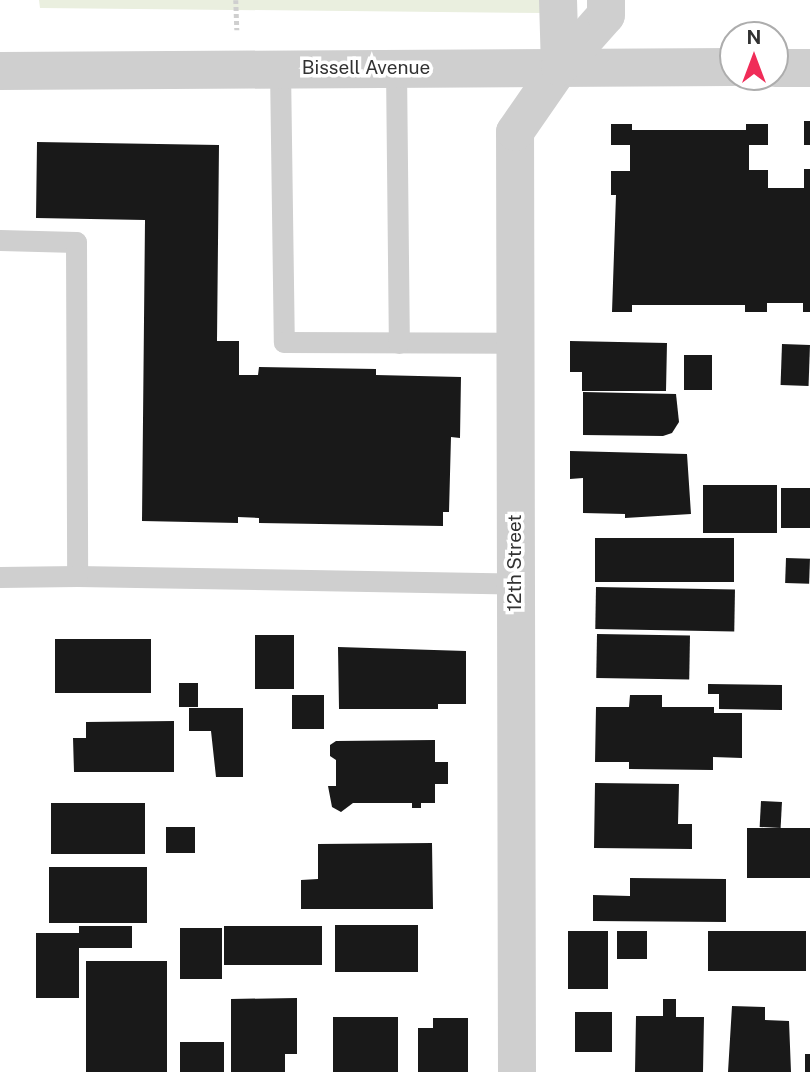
<!DOCTYPE html>
<html>
<head>
<meta charset="utf-8">
<style>
	body { margin:0 }
	#map { position:relative; width:810px; height:1072px; overflow:hidden; background:#fff; font-family:"Public Sans",sans-serif }
	div>[style] { position:absolute }
	[style*='--x'] { left:calc(var(--x)*1px); top:calc(var(--y)*1px); width:calc(var(--w)*1px); rotate:calc(var(--a)*1deg) }
	.green>* { inset:0; background:#eaefdf }
	.building>* { inset:0; background:#191919; transform-origin:0 0 }
	.path>* { height:4.5px; margin-top:-2.25px; transform-origin:0; background:repeating-linear-gradient(90deg,#cfcfcf 0 3.5px,transparent 0 7px) }
	.service>* { height:21px; margin:-10.5px; padding:0 10.5px; transform-origin:10.5px; border-radius:10.5px; background:#cfcfcf }
	.minor>* { height:38px; margin:-19px; padding:0 19px; transform-origin:19px; border-radius:19px; background:#cfcfcf }
	span { translate:-50% -50%; white-space:nowrap; text-align:center; line-height:1.15; -webkit-text-stroke:7px #fff; paint-order:stroke }
	.street-label { font-size:19px; color:#323232 }
	.north { position:absolute; left:719px; top:21px; width:70px; height:70px; box-sizing:border-box; background:#fff; border:2px solid #adadad; border-radius:50%; rotate:0deg; font-size:19px; font-weight:700; line-height:28px; text-align:center; color:#323232 }
	.north::after { content:''; display:block; margin:auto; width:24px; height:32px; background:#f02c58; clip-path:polygon(50% 0,100% 100%,50% 72%,0 100%) }
</style>
</head>
<body>
<div id="map">
	<div class="green">
		<i style="clip-path:polygon(39px 0,545px 0,545px 13px,40px 8px)"></i>
	</div>
	<div class="building">
		<i style="left:804px;top:121px;width:6px;height:24px"></i>
		<i style="clip-path:polygon(611px 124px,632px 124px,632px 130px,746px 130px,746px 124px,768px 124px,768px 145px,749px 145px,749px 170px,768px 170px,768px 188px,804px 188px,804px 169px,810px 169px,810px 312px,803px 312px,803px 303px,767px 303px,767px 312px,745px 312px,745px 305px,632px 305px,632px 312px,612px 312px,616px 195px,611px 195px,611px 171px,630px 171px,630px 145px,611px 145px)"></i>
		<i style="clip-path:polygon(37px 142px,219px 145px,217px 341px,239px 341px,239px 375px,258px 375px,259px 367px,376px 369px,376px 375px,461px 377px,460px 438px,451px 437px,449px 512px,443px 512px,443px 526px,259px 523px,259px 518px,238px 517px,238px 523px,142px 521px,145px 220px,36px 218px)"></i>
		<i style="clip-path:polygon(570px 341px,667px 343px,666px 391px,582px 391px,582px 372px,570px 372px)"></i>
		<i style="left:782px;top:344px;width:28px;height:41px;rotate:2deg"></i>
		<i style="left:684px;top:355px;width:28px;height:35px"></i>
		<i style="clip-path:polygon(583px 392px,676px 394px,679px 422px,672px 433px,663px 436px,583px 435px)"></i>
		<i style="clip-path:polygon(570px 451px,687px 454px,691px 514px,625px 518px,625px 514px,583px 513px,583px 478px,570px 479px)"></i>
		<i style="left:703px;top:485px;width:74px;height:48px"></i>
		<i style="left:781px;top:488px;width:29px;height:40px"></i>
		<i style="left:595px;top:538px;width:139px;height:44px"></i>
		<i style="left:786px;top:558px;width:24px;height:25px;rotate:2deg"></i>
		<i style="left:596px;top:587px;width:139px;height:42px;rotate:1deg"></i>
		<i style="left:597px;top:634px;width:93px;height:44px;rotate:1deg"></i>
		<i style="left:255px;top:635px;width:39px;height:54px"></i>
		<i style="left:55px;top:639px;width:96px;height:54px"></i>
		<i style="clip-path:polygon(338px 647px,466px 651px,466px 704px,438px 704px,438px 709px,339px 709px)"></i>
		<i style="left:179px;top:683px;width:19px;height:24px"></i>
		<i style="clip-path:polygon(708px 684px,782px 685px,782px 710px,719px 709px,719px 694px,708px 694px)"></i>
		<i style="left:292px;top:695px;width:32px;height:34px"></i>
		<i style="clip-path:polygon(630px 695px,662px 695px,662px 707px,714px 707px,714px 713px,742px 713px,742px 758px,713px 757px,713px 770px,629px 769px,629px 762px,595px 762px,596px 707px,629px 707px)"></i>
		<i style="clip-path:polygon(189px 708px,243px 708px,243px 777px,216px 777px,211px 731px,189px 731px)"></i>
		<i style="clip-path:polygon(174px 721px,174px 772px,74px 772px,73px 738px,86px 738px,86px 722px)"></i>
		<i style="clip-path:polygon(435px 740px,435px 762px,448px 762px,448px 784px,435px 784px,435px 803px,421px 803px,421px 808px,412px 808px,412px 803px,353px 803px,341px 812px,332px 807px,328px 786px,336px 786px,336px 760px,330px 756px,330px 745px,336px 741px)"></i>
		<i style="clip-path:polygon(595px 783px,679px 784px,678px 824px,692px 824px,692px 849px,594px 848px)"></i>
		<i style="left:761px;top:801px;width:21px;height:26px;rotate:3deg"></i>
		<i style="left:51px;top:803px;width:94px;height:51px"></i>
		<i style="left:166px;top:827px;width:29px;height:26px"></i>
		<i style="left:747px;top:828px;width:63px;height:50px"></i>
		<i style="clip-path:polygon(432px 843px,433px 909px,301px 909px,301px 880px,318px 879px,318px 844px)"></i>
		<i style="left:147px;top:867px;width:56px;height:98px;rotate:90deg"></i>
		<i style="clip-path:polygon(630px 878px,726px 879px,726px 922px,593px 921px,593px 895px,630px 896px)"></i>
		<i style="left:418px;top:925px;width:47px;height:83px;rotate:90deg"></i>
		<i style="clip-path:polygon(79px 926px,132px 926px,132px 948px,79px 948px,79px 998px,36px 998px,36px 933px,79px 933px)"></i>
		<i style="left:224px;top:926px;width:98px;height:39px"></i>
		<i style="left:180px;top:928px;width:42px;height:51px"></i>
		<i style="left:568px;top:931px;width:40px;height:58px"></i>
		<i style="left:617px;top:931px;width:30px;height:28px"></i>
		<i style="left:708px;top:931px;width:98px;height:40px"></i>
		<i style="left:86px;top:961px;width:81px;height:111px"></i>
		<i style="clip-path:polygon(297px 998px,297px 1054px,285px 1054px,285px 1072px,231px 1072px,231px 999px)"></i>
		<i style="clip-path:polygon(663px 999px,676px 999px,676px 1017px,704px 1017px,703px 1072px,635px 1072px,636px 1016px,663px 1016px)"></i>
		<i style="clip-path:polygon(732px 1006px,765px 1007px,765px 1020px,789px 1021px,791px 1072px,728px 1072px)"></i>
		<i style="left:575px;top:1012px;width:37px;height:40px"></i>
		<i style="left:333px;top:1017px;width:65px;height:55px"></i>
		<i style="clip-path:polygon(433px 1018px,468px 1018px,468px 1072px,418px 1072px,418px 1028px,433px 1028px)"></i>
		<i style="left:180px;top:1042px;width:44px;height:30px"></i>
		<i style="left:805px;top:1054px;width:5px;height:18px"></i>
	</div>
	<div class="path">
		<i style="--x:236;--y:0;--w:30;--a:88"></i>
	</div>
	<div class="service">
		<i style="--x:280;--y:68;--w:274;--a:89.2"></i>
		<i style="--x:284;--y:342;--w:230;--a:0.2"></i>
		<i style="--x:396;--y:68;--w:275;--a:89.4"></i>
		<i style="--x:0;--y:240;--w:76;--a:1.5"></i>
		<i style="--x:76;--y:242;--w:334;--a:89.8"></i>
		<i style="--x:77;--y:576;--w:438;--a:1"></i>
		<i style="--x:0;--y:577;--w:77;--a:-0.7"></i>
	</div>
	<div class="minor">
		<i style="--x:558;--y:0;--w:67;--a:88.3"></i>
		<i style="--x:775;--y:68;--w:35;--a:0"></i>
		<i style="--x:0;--y:71;--w:733;--a:-0.31"></i>
		<i style="--x:517;--y:1072;--w:940;--a:-90.12"></i>
		<i style="--x:515;--y:132;--w:79;--a:-55.3"></i>
		<i style="--x:560;--y:67;--w:69;--a:-48.5"></i>
		<i style="--x:606;--y:15;--w:15;--a:-90"></i>
	</div>
	<div class="street-label">
		<span style="left:366px;top:68px">Bissell Avenue</span>
		<span style="left:515px;top:563px;rotate:-90deg">12th Street</span>
	</div>
	<div class="north">N</div>
</div>
</body>
</html>
